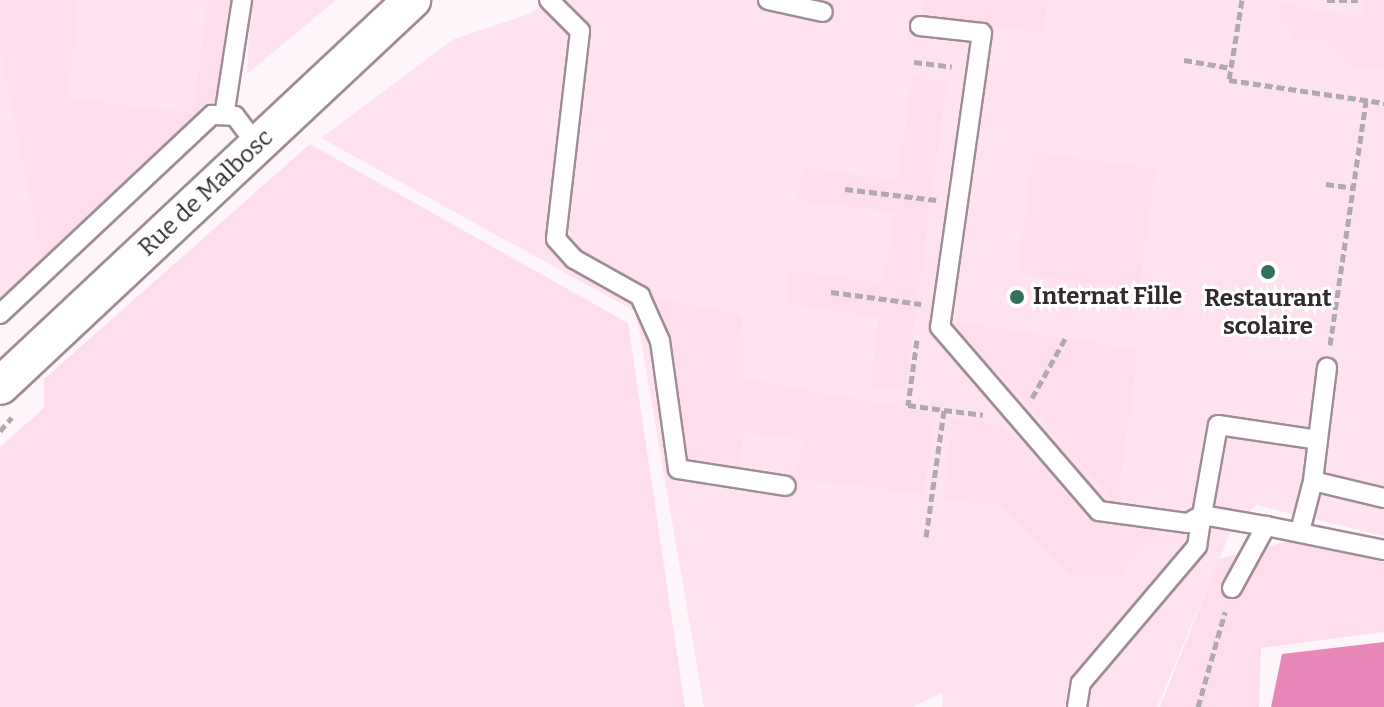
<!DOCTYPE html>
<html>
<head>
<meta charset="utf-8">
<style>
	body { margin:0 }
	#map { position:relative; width:1384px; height:707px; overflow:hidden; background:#fdf5f9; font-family:Bitter,serif }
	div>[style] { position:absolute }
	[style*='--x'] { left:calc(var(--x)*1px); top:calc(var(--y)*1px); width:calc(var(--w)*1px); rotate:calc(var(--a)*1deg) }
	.built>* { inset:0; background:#fee2ef }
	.green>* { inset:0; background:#fedeed; transform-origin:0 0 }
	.water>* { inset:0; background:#e788b9 }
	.path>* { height:5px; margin-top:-2.5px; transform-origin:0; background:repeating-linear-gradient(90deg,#b1a9ad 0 8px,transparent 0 12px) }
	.roads { filter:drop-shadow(2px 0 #9f8d95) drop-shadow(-2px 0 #9f8d95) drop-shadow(0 2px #9f8d95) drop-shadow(0 -2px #9f8d95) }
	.lane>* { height:18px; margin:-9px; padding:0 9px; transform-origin:9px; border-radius:9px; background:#fff }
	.street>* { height:36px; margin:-18px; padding:0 18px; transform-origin:18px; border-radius:18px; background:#fff }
	.dots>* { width:22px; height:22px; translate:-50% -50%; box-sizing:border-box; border:4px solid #fff; border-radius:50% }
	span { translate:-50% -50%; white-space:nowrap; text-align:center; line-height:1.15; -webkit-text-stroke:6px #fff; paint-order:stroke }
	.street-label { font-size:24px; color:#322b2e }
	.poi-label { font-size:24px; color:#322b2e; font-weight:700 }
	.left { translate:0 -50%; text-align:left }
</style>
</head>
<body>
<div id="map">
	<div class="built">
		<i style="clip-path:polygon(0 0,336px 0,247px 74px,249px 31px,230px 28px,221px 96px,0 303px)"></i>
		<i style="clip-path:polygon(546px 0,1384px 0,1384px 536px,1256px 505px,1229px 536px,1157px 707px,942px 707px,943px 692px,912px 707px,704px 707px,636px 312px,321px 138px,454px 39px,532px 13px)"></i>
	</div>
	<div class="green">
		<i style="clip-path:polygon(0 0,79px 0,67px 98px,193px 113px,208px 0,231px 0,221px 96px,43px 263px,0 46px)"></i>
		<i style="clip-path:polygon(923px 0,1048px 0,1043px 33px,921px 16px)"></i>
		<i style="clip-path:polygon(1366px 0,1384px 0,1384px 71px,1348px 66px,1325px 40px,1295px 39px,1279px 18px,1281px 4px,1363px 18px)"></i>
		<i style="clip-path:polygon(912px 78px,947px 82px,905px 391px,870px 387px,879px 317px,785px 304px,789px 270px,884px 283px,894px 213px,798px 200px,802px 167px,898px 180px)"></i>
		<i style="clip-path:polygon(310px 144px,628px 323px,685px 707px,0 707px,0 447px,44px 408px,44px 379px)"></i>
		<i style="left:1034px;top:152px;width:123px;height:122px;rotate:8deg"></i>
		<i style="clip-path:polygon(659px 298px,742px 315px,744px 378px,937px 414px,923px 493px,797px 479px,802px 440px,744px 432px,739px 468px,687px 457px)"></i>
		<i style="clip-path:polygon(954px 322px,1138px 349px,1117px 504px)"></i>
		<i style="clip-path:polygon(954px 418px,1002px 426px,1088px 519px,1161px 531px,1117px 577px,1073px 576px,998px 504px,942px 501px)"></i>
		<i style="clip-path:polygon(1292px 540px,1384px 562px,1384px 632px,1261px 648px,1259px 707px,1160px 707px,1219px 559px)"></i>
	</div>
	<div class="water">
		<i style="clip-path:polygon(1384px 642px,1384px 707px,1271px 707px,1282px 654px)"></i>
	</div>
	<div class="path">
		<i style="--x:1242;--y:0;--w:81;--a:99.2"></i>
		<i style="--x:1229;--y:80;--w:157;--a:8.4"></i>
		<i style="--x:1327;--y:0;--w:31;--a:0"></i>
		<i style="--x:1184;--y:60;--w:48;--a:9.7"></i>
		<i style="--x:914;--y:62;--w:38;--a:7"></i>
		<i style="--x:1326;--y:184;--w:27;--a:8"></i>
		<i style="--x:845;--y:189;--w:92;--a:6.9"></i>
		<i style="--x:831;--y:292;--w:91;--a:7.6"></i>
		<i style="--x:917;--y:340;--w:66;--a:97.9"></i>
		<i style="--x:908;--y:405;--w:36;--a:8"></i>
		<i style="--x:1330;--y:345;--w:247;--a:-81.6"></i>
		<i style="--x:1032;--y:398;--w:68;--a:-60.8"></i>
		<i style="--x:0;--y:431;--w:18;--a:-49"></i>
		<i style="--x:926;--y:537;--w:128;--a:-81.9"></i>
		<i style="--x:944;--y:410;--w:39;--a:7"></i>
		<i style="--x:1198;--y:707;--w:99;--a:-74.1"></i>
	</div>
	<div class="roads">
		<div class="lane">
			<i style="--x:549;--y:0;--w:44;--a:45"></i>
			<i style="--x:580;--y:31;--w:209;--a:96.6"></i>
			<i style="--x:556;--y:239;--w:27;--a:48"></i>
			<i style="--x:574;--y:259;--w:76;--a:29.3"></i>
			<i style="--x:640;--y:296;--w:49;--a:66"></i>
			<i style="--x:660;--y:341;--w:129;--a:82"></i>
			<i style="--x:678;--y:469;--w:109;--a:8.9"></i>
			<i style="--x:768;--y:0;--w:56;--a:12.3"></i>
			<i style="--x:920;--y:26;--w:62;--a:6.4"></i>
			<i style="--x:982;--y:33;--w:297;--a:98.1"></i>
			<i style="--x:940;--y:327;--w:243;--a:49.2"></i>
			<i style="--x:1099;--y:511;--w:90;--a:7.7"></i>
			<i style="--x:1188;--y:523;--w:16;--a:-30"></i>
			<i style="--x:1202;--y:515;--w:91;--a:-79.9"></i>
			<i style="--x:1218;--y:425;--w:101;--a:8.5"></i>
			<i style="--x:1318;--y:440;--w:41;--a:97"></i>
			<i style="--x:1313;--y:481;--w:73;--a:13.5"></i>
			<i style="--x:225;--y:110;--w:111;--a:-81.2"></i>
			<i style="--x:0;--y:314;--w:291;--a:-43.2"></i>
			<i style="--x:212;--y:115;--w:23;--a:2"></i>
			<i style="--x:235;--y:116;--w:36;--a:53"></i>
			<i style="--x:1318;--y:440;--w:73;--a:-82.9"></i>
			<i style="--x:1300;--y:531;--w:52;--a:-75.4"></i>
			<i style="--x:1232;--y:588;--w:71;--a:-61.3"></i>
			<i style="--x:1266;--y:526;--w:120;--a:11.5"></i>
			<i style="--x:1077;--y:707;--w:24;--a:-81"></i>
			<i style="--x:1081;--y:683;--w:180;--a:-49.7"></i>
			<i style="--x:1197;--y:546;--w:31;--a:-81"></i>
			<i style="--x:1202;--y:515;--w:65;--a:9.8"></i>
		</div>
		<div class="street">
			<i style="--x:0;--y:386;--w:565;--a:-43.13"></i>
		</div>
	</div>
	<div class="dots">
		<i style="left:1268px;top:272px;background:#34715c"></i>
		<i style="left:1017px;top:297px;background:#34715c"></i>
	</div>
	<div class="street-label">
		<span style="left:206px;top:193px;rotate:-43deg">Rue de Malbosc</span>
	</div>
	<div class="poi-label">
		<span class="left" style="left:1033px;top:297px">Internat Fille</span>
		<span style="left:1268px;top:313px">Restaurant<br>scolaire</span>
	</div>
</div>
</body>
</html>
